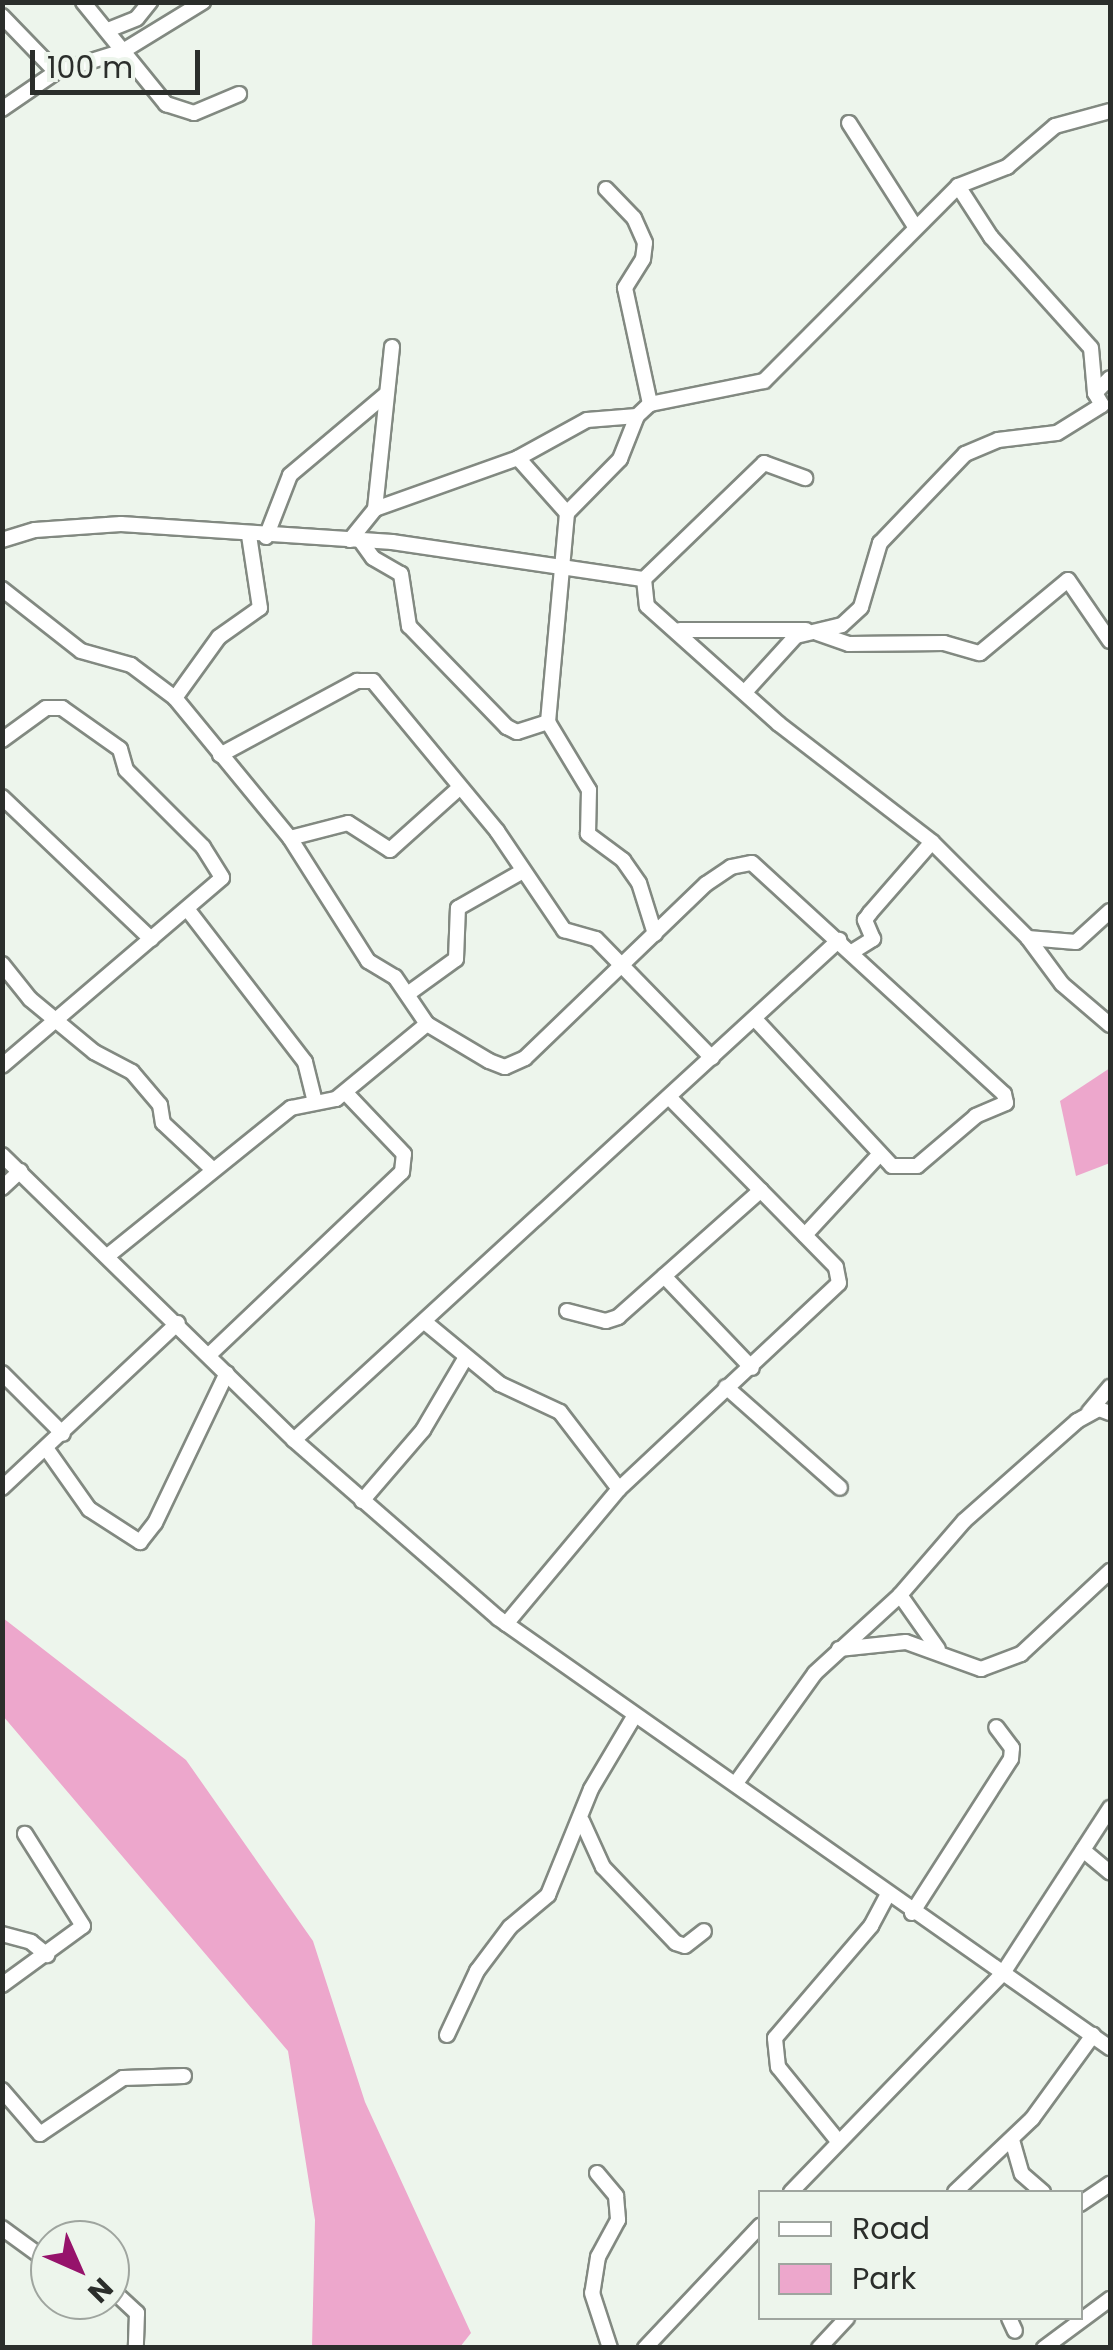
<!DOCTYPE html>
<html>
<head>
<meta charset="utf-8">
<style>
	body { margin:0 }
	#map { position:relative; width:1113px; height:2350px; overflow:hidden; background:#edf5ec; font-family:Poppins,sans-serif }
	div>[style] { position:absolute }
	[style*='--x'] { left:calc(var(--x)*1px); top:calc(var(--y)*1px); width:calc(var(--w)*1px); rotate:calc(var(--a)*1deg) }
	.green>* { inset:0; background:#eda7cc }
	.roads { filter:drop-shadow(2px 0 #828981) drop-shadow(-2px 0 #828981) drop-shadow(0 2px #828981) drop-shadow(0 -2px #828981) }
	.street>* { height:14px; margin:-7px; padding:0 7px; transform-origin:7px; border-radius:7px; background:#fff }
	span { translate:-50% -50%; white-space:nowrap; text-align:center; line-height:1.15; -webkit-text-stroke:8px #edf5ec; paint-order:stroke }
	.frame { position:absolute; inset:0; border:5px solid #2b2e2b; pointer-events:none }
	.legend { position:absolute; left:758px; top:2190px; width:325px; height:130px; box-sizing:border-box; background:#edf5ec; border:2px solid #9fa59f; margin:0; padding:12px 18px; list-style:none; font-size:30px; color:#2b2e2b }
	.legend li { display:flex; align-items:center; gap:20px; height:50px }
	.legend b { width:50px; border:2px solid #9fa59f }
	.north { position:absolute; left:30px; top:2220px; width:100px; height:100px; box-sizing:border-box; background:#edf5ec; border:2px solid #9fa59f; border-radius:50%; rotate:135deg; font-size:28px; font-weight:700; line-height:40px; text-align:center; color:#2b2e2b }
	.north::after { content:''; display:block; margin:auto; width:35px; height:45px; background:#96136b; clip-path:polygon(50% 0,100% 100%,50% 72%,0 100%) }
	.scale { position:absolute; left:30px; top:50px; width:170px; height:45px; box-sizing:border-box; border:5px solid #2b2e2b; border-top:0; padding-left:12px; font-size:30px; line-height:35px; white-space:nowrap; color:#2b2e2b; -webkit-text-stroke:8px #edf5ec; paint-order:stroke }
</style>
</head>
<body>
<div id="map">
	<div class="green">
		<i style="clip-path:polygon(1110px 1068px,1110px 1163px,1076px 1176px,1060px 1101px)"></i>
		<i style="clip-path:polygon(3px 1618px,186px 1760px,313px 1941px,365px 2102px,471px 2333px,460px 2347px,312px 2347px,315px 2220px,288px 2051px,3px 1716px)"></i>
	</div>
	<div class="roads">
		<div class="street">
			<i style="--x:83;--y:2;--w:132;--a:50.9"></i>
			<i style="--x:166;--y:104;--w:29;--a:18"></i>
			<i style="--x:194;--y:113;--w:49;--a:-22.9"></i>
			<i style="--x:2;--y:16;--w:78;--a:46"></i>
			<i style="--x:108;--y:30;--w:31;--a:-22"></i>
			<i style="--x:137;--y:18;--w:21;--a:-51"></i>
			<i style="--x:2;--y:109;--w:65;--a:-34.4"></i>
			<i style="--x:56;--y:72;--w:70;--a:-17.4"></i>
			<i style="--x:123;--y:51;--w:94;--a:-31.5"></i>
			<i style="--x:849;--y:123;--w:121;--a:57.5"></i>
			<i style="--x:958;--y:186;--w:61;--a:57.1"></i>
			<i style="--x:991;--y:237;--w:149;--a:48"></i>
			<i style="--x:1091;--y:348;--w:45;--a:84.9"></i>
			<i style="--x:606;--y:189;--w:40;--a:46"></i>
			<i style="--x:634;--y:218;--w:27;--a:66"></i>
			<i style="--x:645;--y:243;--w:16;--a:97"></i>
			<i style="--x:643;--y:259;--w:34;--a:122"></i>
			<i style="--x:625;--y:288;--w:119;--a:77.8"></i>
			<i style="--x:518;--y:458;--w:74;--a:48.3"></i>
			<i style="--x:375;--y:509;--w:152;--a:-19.6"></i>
			<i style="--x:518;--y:458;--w:79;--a:-28.8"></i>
			<i style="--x:587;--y:420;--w:50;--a:-4.6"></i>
			<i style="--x:266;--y:537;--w:66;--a:-68.8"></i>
			<i style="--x:290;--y:475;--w:124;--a:-40.1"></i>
			<i style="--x:2;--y:540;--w:34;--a:-17"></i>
			<i style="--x:35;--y:530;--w:86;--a:-4"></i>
			<i style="--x:121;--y:524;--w:272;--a:3.8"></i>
			<i style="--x:392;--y:542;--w:255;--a:8.4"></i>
			<i style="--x:644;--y:579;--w:27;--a:84"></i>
			<i style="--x:647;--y:606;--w:177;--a:41.8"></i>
			<i style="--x:779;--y:724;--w:193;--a:37.6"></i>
			<i style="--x:932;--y:842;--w:136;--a:45"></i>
			<i style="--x:1028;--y:938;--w:48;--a:4.8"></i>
			<i style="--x:1076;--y:942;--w:46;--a:-42.4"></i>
			<i style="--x:350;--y:540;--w:40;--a:-51"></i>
			<i style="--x:375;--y:509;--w:163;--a:-84"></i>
			<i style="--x:360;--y:540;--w:22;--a:54"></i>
			<i style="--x:373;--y:558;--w:32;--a:30"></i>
			<i style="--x:401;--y:574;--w:53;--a:81.3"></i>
			<i style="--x:409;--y:626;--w:141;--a:45.9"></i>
			<i style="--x:507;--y:727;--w:11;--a:27"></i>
			<i style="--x:517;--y:732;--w:33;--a:-18"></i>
			<i style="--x:644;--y:579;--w:167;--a:-44"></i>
			<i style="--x:764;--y:463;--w:44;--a:20.1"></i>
			<i style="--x:2;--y:589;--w:100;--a:38.1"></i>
			<i style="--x:81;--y:651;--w:52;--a:15.6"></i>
			<i style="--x:131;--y:665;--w:55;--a:36.9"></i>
			<i style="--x:175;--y:698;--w:181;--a:50.6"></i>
			<i style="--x:290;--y:838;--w:146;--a:57.6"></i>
			<i style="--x:368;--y:961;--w:31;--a:31"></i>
			<i style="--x:395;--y:977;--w:57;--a:55.8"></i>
			<i style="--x:427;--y:1024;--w:72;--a:30.8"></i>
			<i style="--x:489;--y:1061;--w:17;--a:21"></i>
			<i style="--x:505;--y:1067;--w:22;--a:-24"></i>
			<i style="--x:525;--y:1058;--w:251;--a:-43.9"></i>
			<i style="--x:706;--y:884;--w:30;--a:-34"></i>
			<i style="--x:731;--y:867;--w:21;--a:-11"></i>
			<i style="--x:752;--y:863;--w:342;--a:42.5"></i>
			<i style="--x:1004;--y:1094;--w:9;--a:77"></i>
			<i style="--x:1006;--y:1103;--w:33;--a:157"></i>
			<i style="--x:976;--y:1116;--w:77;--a:139.7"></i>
			<i style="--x:917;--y:1166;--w:25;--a:180"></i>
			<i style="--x:892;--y:1166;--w:202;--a:-133"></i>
			<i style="--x:680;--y:630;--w:126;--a:0"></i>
			<i style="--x:817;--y:633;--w:34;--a:19"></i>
			<i style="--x:849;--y:644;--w:95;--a:-0.6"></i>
			<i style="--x:944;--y:643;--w:37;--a:16"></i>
			<i style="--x:980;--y:653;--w:114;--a:-39.7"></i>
			<i style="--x:1068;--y:580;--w:74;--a:55.5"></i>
			<i style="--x:745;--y:692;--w:76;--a:-47.7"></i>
			<i style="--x:796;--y:636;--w:47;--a:-13.4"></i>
			<i style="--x:842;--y:625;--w:26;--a:-43"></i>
			<i style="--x:861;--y:607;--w:67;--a:-73.5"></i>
			<i style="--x:880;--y:543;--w:123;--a:-46.3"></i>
			<i style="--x:965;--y:454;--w:36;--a:-23"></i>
			<i style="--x:998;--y:440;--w:59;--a:-6.8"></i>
			<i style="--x:1057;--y:433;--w:53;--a:-31.9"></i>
			<i style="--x:1102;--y:405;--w:14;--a:-120"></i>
			<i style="--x:1095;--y:393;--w:21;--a:-45"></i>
			<i style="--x:175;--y:698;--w:75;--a:-54.2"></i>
			<i style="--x:219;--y:637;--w:50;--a:-35.3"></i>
			<i style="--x:260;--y:608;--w:74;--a:-98.6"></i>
			<i style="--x:2;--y:740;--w:54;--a:-36"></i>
			<i style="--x:46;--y:708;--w:16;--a:0"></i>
			<i style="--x:62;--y:708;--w:71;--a:35.3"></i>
			<i style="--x:120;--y:749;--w:22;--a:74"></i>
			<i style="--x:126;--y:770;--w:109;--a:45"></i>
			<i style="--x:203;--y:847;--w:36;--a:58"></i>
			<i style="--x:222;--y:878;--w:289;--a:139.5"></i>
			<i style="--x:220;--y:755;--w:156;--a:-28.4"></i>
			<i style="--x:357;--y:681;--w:16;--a:0"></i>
			<i style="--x:373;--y:681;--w:195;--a:50.4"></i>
			<i style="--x:497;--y:831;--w:120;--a:55.9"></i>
			<i style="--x:564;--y:930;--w:33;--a:16"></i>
			<i style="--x:596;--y:939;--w:166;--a:45.7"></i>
			<i style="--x:2;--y:797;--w:206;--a:43.6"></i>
			<i style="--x:290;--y:838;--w:60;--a:-14.5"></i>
			<i style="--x:348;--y:823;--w:50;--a:32.7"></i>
			<i style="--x:390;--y:850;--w:91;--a:-41.9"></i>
			<i style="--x:188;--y:910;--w:192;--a:52.4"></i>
			<i style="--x:305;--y:1062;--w:41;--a:76"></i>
			<i style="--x:655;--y:934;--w:53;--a:-107.4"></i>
			<i style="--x:639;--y:883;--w:28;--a:-125"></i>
			<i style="--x:623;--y:860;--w:44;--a:-143.4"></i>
			<i style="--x:588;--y:834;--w:44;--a:-88.7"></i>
			<i style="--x:589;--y:790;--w:79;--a:-121.1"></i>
			<i style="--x:548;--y:722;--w:210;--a:-84.8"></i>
			<i style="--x:567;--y:513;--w:76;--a:-45.5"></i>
			<i style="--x:620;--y:459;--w:46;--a:-68.4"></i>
			<i style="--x:637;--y:416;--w:18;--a:-43"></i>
			<i style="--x:650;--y:404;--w:116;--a:-11.4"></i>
			<i style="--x:764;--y:381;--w:275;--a:-45.1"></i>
			<i style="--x:958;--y:186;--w:53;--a:-21.2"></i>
			<i style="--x:1007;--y:167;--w:63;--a:-40.5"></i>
			<i style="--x:1055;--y:126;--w:57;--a:-15.3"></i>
			<i style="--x:1028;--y:938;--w:57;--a:53.5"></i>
			<i style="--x:1062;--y:984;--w:63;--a:40.5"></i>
			<i style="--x:852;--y:952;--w:25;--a:-32"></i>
			<i style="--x:873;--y:939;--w:21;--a:-113"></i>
			<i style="--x:865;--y:920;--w:9;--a:-54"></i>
			<i style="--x:870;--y:913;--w:94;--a:-48.9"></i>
			<i style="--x:2;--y:964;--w:45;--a:51.3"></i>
			<i style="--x:30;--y:999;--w:83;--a:39.6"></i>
			<i style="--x:94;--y:1052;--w:43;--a:27.8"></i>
			<i style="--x:132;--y:1072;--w:43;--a:49.7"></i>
			<i style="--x:160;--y:1105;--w:18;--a:81"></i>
			<i style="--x:163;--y:1123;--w:64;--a:43.1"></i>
			<i style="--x:409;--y:993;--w:58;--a:-35.9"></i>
			<i style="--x:456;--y:959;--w:51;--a:-87.8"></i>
			<i style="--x:458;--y:908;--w:75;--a:-29.6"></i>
			<i style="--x:2;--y:1155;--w:408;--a:44.3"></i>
			<i style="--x:294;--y:1440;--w:271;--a:41.1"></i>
			<i style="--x:498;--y:1618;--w:748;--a:35.09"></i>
			<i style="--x:2;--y:1188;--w:25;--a:-43"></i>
			<i style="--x:805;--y:1235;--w:108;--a:-47.3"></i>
			<i style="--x:110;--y:1254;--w:233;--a:-38.9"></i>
			<i style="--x:291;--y:1108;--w:46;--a:-11.3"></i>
			<i style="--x:336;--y:1099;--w:118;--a:-39.5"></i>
			<i style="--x:664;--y:1276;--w:127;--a:46.3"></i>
			<i style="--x:567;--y:1311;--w:40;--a:14.4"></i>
			<i style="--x:606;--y:1321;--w:13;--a:-18"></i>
			<i style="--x:618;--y:1317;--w:191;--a:-41.6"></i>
			<i style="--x:426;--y:1323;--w:96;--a:39.5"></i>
			<i style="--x:500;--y:1384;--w:66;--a:25"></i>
			<i style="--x:560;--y:1412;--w:97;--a:52.5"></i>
			<i style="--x:209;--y:1355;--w:266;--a:-43.5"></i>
			<i style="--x:402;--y:1172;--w:18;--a:-84"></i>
			<i style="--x:404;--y:1154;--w:84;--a:-133.6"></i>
			<i style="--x:2;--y:1373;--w:86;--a:45"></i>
			<i style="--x:726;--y:1387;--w:152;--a:41.5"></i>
			<i style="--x:1089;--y:1412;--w:33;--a:-50"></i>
			<i style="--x:294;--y:1440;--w:740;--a:-42.53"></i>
			<i style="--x:46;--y:1448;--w:75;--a:54.8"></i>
			<i style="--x:89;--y:1509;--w:61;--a:32.9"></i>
			<i style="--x:140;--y:1542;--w:24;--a:-52"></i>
			<i style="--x:155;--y:1523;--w:166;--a:-64.4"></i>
			<i style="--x:2;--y:1488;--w:241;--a:-43.2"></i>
			<i style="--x:362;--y:1501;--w:94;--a:-49.3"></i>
			<i style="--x:423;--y:1430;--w:85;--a:-59.5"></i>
			<i style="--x:900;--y:1595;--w:66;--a:54.9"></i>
			<i style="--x:506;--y:1624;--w:176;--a:-50.1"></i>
			<i style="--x:619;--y:1489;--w:301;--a:-43.1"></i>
			<i style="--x:839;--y:1283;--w:16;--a:-101"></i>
			<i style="--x:836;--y:1267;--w:238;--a:-134.5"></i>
			<i style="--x:839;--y:1649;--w:67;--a:-6"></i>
			<i style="--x:906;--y:1642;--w:80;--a:19.8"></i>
			<i style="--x:981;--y:1669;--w:43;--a:-20.6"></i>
			<i style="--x:1021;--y:1654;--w:122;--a:-43"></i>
			<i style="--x:736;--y:1783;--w:135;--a:-54.3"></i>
			<i style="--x:815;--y:1673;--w:115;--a:-42.5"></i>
			<i style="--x:900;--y:1595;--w:98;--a:-49.1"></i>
			<i style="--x:964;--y:1521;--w:151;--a:-41.5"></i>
			<i style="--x:1077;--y:1421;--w:25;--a:-29"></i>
			<i style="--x:1099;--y:1409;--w:12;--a:20"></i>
			<i style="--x:582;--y:1821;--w:51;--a:65.5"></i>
			<i style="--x:603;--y:1867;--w:105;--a:46.2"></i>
			<i style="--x:676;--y:1943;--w:9;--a:18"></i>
			<i style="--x:685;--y:1946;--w:24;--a:-38"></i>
			<i style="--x:1083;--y:1850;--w:35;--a:40"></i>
			<i style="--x:912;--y:1913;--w:183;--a:-57.3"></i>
			<i style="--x:1011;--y:1759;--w:11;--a:-85"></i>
			<i style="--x:1012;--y:1748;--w:26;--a:-127"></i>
			<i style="--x:2;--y:1934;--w:30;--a:15"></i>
			<i style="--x:31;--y:1942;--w:21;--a:39"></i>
			<i style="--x:2;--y:1985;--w:100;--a:-36.1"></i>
			<i style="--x:83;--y:1926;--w:109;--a:-122.2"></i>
			<i style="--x:447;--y:2035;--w:71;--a:-64.9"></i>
			<i style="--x:477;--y:1971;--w:55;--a:-53.1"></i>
			<i style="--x:510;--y:1927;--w:50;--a:-40.1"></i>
			<i style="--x:548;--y:1895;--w:114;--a:-67.9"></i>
			<i style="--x:591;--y:1789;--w:86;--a:-59.3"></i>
			<i style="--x:2;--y:2090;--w:58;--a:49.2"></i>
			<i style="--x:40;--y:2134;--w:100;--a:-34"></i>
			<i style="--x:123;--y:2078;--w:61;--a:-1.9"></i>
			<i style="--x:1012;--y:2140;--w:35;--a:74"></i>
			<i style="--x:1022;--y:2174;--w:28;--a:41"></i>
			<i style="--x:838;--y:2141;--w:95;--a:-129"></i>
			<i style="--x:778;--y:2067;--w:29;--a:-96"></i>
			<i style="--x:775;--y:2038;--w:148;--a:-49.4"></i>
			<i style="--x:871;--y:1926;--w:34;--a:-62"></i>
			<i style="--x:597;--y:2173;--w:30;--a:50"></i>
			<i style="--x:616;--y:2196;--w:24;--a:85"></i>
			<i style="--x:618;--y:2220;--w:42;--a:118.4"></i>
			<i style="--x:598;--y:2257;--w:36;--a:99"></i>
			<i style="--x:592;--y:2293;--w:58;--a:71.9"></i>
			<i style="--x:791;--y:2192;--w:305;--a:-45.9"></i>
			<i style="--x:1003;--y:1973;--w:197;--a:-57"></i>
			<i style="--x:955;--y:2192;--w:106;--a:-43.5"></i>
			<i style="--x:1032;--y:2119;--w:104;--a:-54"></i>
			<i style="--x:1080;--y:2204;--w:36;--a:-34"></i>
			<i style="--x:2;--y:2228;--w:59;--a:36.1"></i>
			<i style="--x:110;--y:2288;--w:37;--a:43"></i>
			<i style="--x:137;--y:2313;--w:35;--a:92"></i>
			<i style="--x:1009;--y:2318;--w:14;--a:65"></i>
			<i style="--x:645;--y:2348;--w:168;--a:-46.7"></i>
			<i style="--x:819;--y:2348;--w:41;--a:-47"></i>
			<i style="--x:1044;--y:2348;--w:82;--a:-36.6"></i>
		</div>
	</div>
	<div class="frame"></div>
	<ul class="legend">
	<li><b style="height:12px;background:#fff"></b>Road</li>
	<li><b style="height:28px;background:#eda7cc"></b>Park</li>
	</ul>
	<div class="north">N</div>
	<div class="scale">100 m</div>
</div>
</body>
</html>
